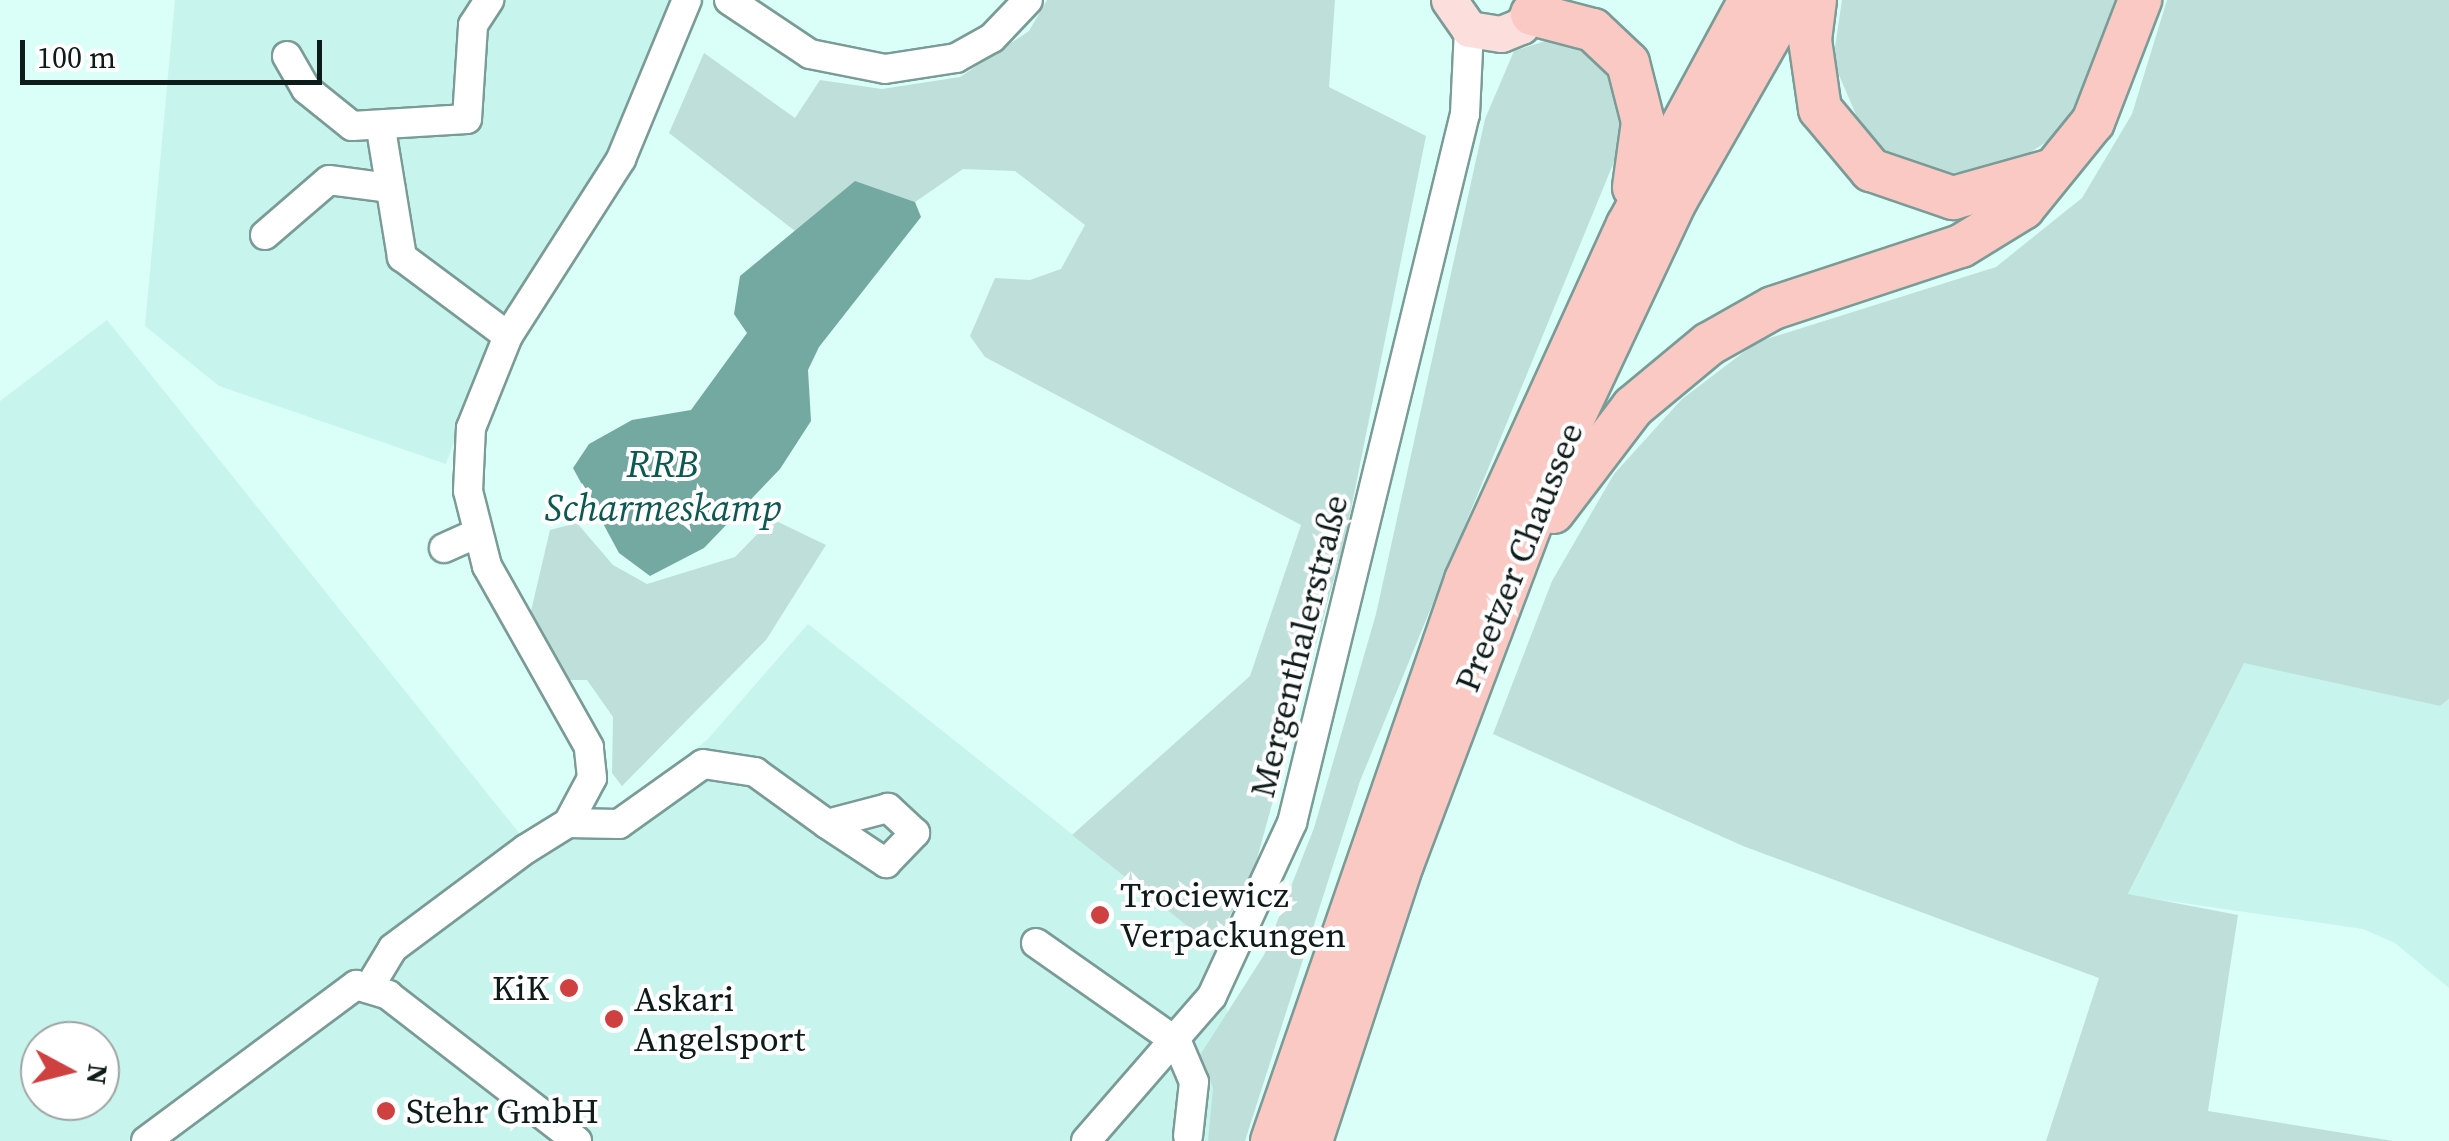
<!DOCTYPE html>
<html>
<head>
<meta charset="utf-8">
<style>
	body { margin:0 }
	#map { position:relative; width:2449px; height:1141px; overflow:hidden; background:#dafef8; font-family:"Source Serif 4",serif }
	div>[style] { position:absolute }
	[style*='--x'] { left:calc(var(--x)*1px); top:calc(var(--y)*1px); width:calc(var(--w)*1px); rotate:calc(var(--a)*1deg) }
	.built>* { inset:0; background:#c7f5ee }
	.green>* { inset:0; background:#bfe0da }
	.water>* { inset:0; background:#74a9a1 }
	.roads { filter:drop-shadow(2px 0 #7a9b96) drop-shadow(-2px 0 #7a9b96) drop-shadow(0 2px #7a9b96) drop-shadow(0 -2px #7a9b96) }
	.minor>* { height:28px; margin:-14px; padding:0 14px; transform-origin:14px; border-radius:14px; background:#fff }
	.major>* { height:35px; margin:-17.5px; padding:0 17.5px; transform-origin:17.5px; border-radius:17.5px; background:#fcdfdc }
	.highway>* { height:42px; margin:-21px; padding:0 21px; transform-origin:21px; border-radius:21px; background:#fac9c4 }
	.dots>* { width:28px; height:28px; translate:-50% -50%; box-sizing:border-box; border:5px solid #fff; border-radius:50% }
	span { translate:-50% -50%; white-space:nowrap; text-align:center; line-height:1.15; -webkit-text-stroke:8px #fff; paint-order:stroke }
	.street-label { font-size:35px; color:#0d1b19 }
	.poi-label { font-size:35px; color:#0d1b19 }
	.left { translate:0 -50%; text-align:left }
	.right { translate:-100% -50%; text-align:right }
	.water-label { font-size:38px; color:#0b5951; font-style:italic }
	.north { position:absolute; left:20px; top:1021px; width:100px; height:100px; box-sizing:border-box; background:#fff; border:2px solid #9ea4a3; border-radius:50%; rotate:97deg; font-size:28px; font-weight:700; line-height:40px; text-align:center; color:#0d1b19 }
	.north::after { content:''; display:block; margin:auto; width:35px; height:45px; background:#cf4041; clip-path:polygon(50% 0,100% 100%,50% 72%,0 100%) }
	.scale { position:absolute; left:20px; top:40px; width:302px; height:45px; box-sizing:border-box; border:5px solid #0d1b19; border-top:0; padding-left:12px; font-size:30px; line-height:35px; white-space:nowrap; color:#0d1b19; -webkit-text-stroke:8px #fff; paint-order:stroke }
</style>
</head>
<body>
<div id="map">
	<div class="built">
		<i style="clip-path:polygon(175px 0,674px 0,621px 140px,488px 347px,446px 464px,219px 386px,145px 326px)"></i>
		<i style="clip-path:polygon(evenodd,107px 320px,536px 854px,623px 811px,708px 739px,808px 624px,1214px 947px,1238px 1064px,1234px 1141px,0 1141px,0 401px,107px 320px,40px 1041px,100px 1041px,100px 1101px,40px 1101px,40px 1041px)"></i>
		<i style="clip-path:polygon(2243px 662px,2440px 706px,2449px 699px,2449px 988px,2395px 943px,2363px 929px,2128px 895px)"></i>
	</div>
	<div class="green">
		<i style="clip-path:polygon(1047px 0,1335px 0,1329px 87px,1426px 136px,1345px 539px,1255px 866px,1214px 947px,1072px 835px,1250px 676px,1301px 525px,985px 357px,970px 336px,995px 278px,1030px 280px,1061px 269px,1085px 225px,1015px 171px,963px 169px,915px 202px,855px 182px,795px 231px,669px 133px,704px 53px,795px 118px,820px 80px,882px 89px,960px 77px,1029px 31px)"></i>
		<i style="clip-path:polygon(1842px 0,2123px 0,2071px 126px,2006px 168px,1952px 173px,1905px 162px,1866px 138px,1833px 61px)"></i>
		<i style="clip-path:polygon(2167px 0,2449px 0,2449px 699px,2440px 706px,2244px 663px,2128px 894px,2238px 915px,2208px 1111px,2393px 1141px,2046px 1141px,2099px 978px,1743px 846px,1493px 734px,1552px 581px,1614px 474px,1682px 399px,1757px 342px,1996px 267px,2082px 198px,2132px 114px)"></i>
		<i style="clip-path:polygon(1558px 37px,1610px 70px,1625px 135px,1360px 781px,1245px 1141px,1208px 1141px,1213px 1088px,1200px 1055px,1264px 955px,1314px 828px,1376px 614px,1485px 119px,1514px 51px)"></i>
		<i style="clip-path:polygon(772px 519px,826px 545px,766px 640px,622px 786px,612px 773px,613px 717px,587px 680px,562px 680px,527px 628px,550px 530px,577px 523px,613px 565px,647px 584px,735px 557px)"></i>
	</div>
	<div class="water">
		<i style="clip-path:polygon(855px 181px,915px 202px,921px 217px,819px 347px,808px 370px,811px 421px,780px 469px,704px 548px,650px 576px,619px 553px,573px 468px,589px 444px,632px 420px,691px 410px,747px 333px,734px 314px,740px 276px)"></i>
	</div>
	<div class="roads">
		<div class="minor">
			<i style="--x:729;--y:0;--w:97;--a:33.7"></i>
			<i style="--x:810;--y:54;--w:76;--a:11.3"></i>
			<i style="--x:885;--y:69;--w:72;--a:-8.8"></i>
			<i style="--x:956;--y:58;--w:41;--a:-29.1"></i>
			<i style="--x:992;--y:38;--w:52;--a:-46.5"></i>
			<i style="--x:287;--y:56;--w:38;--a:60"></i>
			<i style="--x:306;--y:89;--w:59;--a:38.8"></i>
			<i style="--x:352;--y:126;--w:115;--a:-3.5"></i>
			<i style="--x:467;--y:119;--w:94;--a:-86.3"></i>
			<i style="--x:473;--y:25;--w:30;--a:-57"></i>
			<i style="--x:381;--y:129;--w:130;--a:80.7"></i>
			<i style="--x:402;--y:257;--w:132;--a:36.7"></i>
			<i style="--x:265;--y:235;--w:84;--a:-40.7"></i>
			<i style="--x:329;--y:180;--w:62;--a:7.5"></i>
			<i style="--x:444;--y:548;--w:36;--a:-24"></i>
			<i style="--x:568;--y:823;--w:51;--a:-61.9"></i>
			<i style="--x:592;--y:778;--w:31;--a:-96"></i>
			<i style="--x:589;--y:747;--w:208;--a:-119.4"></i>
			<i style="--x:487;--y:566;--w:77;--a:-104.2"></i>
			<i style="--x:468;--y:491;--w:63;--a:-87.3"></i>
			<i style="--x:471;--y:428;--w:99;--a:-68.1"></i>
			<i style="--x:508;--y:336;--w:210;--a:-57.4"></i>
			<i style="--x:621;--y:159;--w:172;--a:-67.5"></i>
			<i style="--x:1036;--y:943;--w:172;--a:35.1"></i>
			<i style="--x:1177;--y:1042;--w:43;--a:67"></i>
			<i style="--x:1194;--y:1082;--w:54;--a:96.3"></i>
			<i style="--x:370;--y:986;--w:44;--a:-58.8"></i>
			<i style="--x:393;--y:948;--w:166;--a:-36.7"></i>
			<i style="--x:526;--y:849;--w:49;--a:-31.8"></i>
			<i style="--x:568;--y:823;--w:51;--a:1.1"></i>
			<i style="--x:619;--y:824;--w:103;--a:-35.5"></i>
			<i style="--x:703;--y:764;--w:53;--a:8.7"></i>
			<i style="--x:755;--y:772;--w:89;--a:35.8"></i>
			<i style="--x:827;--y:824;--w:71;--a:33.5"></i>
			<i style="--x:886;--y:863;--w:42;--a:-46"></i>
			<i style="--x:915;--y:833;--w:37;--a:-137"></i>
			<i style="--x:888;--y:808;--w:63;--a:165.3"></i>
			<i style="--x:146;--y:1141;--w:262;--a:-36.6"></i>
			<i style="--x:356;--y:985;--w:34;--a:17"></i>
			<i style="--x:388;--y:995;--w:239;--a:37.7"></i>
			<i style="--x:1086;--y:1141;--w:192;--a:-49"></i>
			<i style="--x:1212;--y:996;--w:191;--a:-65.2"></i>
			<i style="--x:1292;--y:823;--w:730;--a:-76.29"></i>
			<i style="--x:1465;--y:114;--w:85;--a:-87.3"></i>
		</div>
		<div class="major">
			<i style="--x:1449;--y:0;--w:35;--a:55"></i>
			<i style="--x:1469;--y:29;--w:32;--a:9"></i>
			<i style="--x:1501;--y:34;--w:22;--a:-22"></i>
			<i style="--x:1521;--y:26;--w:31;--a:-57"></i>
		</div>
		<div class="highway">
			<i style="--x:1815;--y:0;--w:40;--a:97.1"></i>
			<i style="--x:1810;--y:40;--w:70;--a:81.8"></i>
			<i style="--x:1820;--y:109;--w:80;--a:50.1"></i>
			<i style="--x:1871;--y:170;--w:87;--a:18.9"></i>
			<i style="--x:1953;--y:198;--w:101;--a:-15.6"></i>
			<i style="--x:1532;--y:14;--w:63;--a:14.7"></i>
			<i style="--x:1593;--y:30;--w:48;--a:43.3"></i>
			<i style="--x:1628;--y:63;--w:61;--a:75.7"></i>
			<i style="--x:1643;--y:122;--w:66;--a:97.9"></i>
			<i style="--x:1553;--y:512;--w:132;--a:-52.7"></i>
			<i style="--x:1633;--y:407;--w:99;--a:-39.7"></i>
			<i style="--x:1709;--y:344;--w:73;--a:-29.4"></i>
			<i style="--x:1773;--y:308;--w:198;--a:-18.3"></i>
			<i style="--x:1961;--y:246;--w:73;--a:-31.5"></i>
			<i style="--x:2023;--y:208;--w:111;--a:-50.9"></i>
			<i style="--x:2093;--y:122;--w:131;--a:-68.9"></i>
			<i style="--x:1272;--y:1141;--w:594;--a:-70.92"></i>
			<i style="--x:1466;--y:580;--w:390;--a:-65.5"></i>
			<i style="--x:1628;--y:225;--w:256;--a:-61.5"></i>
			<i style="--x:1311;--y:1141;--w:294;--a:-71.8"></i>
			<i style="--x:1403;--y:862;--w:447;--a:-69.3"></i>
			<i style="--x:1561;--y:444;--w:270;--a:-64.8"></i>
			<i style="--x:1676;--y:200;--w:230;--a:-60.3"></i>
		</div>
	</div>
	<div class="dots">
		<i style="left:1100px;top:915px;background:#cf4041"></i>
		<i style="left:569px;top:988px;background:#cf4041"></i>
		<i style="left:614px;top:1019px;background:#cf4041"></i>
		<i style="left:386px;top:1111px;background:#cf4041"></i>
	</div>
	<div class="street-label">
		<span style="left:1519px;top:557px;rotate:-68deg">Preetzer Chaussee</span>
		<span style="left:1299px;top:646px;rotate:-76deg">Mergenthalerstraße</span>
	</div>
	<div class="poi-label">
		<span class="left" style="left:1120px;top:915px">Trociewicz<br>Verpackungen</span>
		<span class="right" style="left:549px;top:988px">KiK</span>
		<span class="left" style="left:634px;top:1019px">Askari<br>Angelsport</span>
		<span class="left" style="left:406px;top:1111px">Stehr GmbH</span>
	</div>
	<div class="water-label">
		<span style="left:663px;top:487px">RRB<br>Scharmeskamp</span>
	</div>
	<div class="north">N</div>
	<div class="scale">100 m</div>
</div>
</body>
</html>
